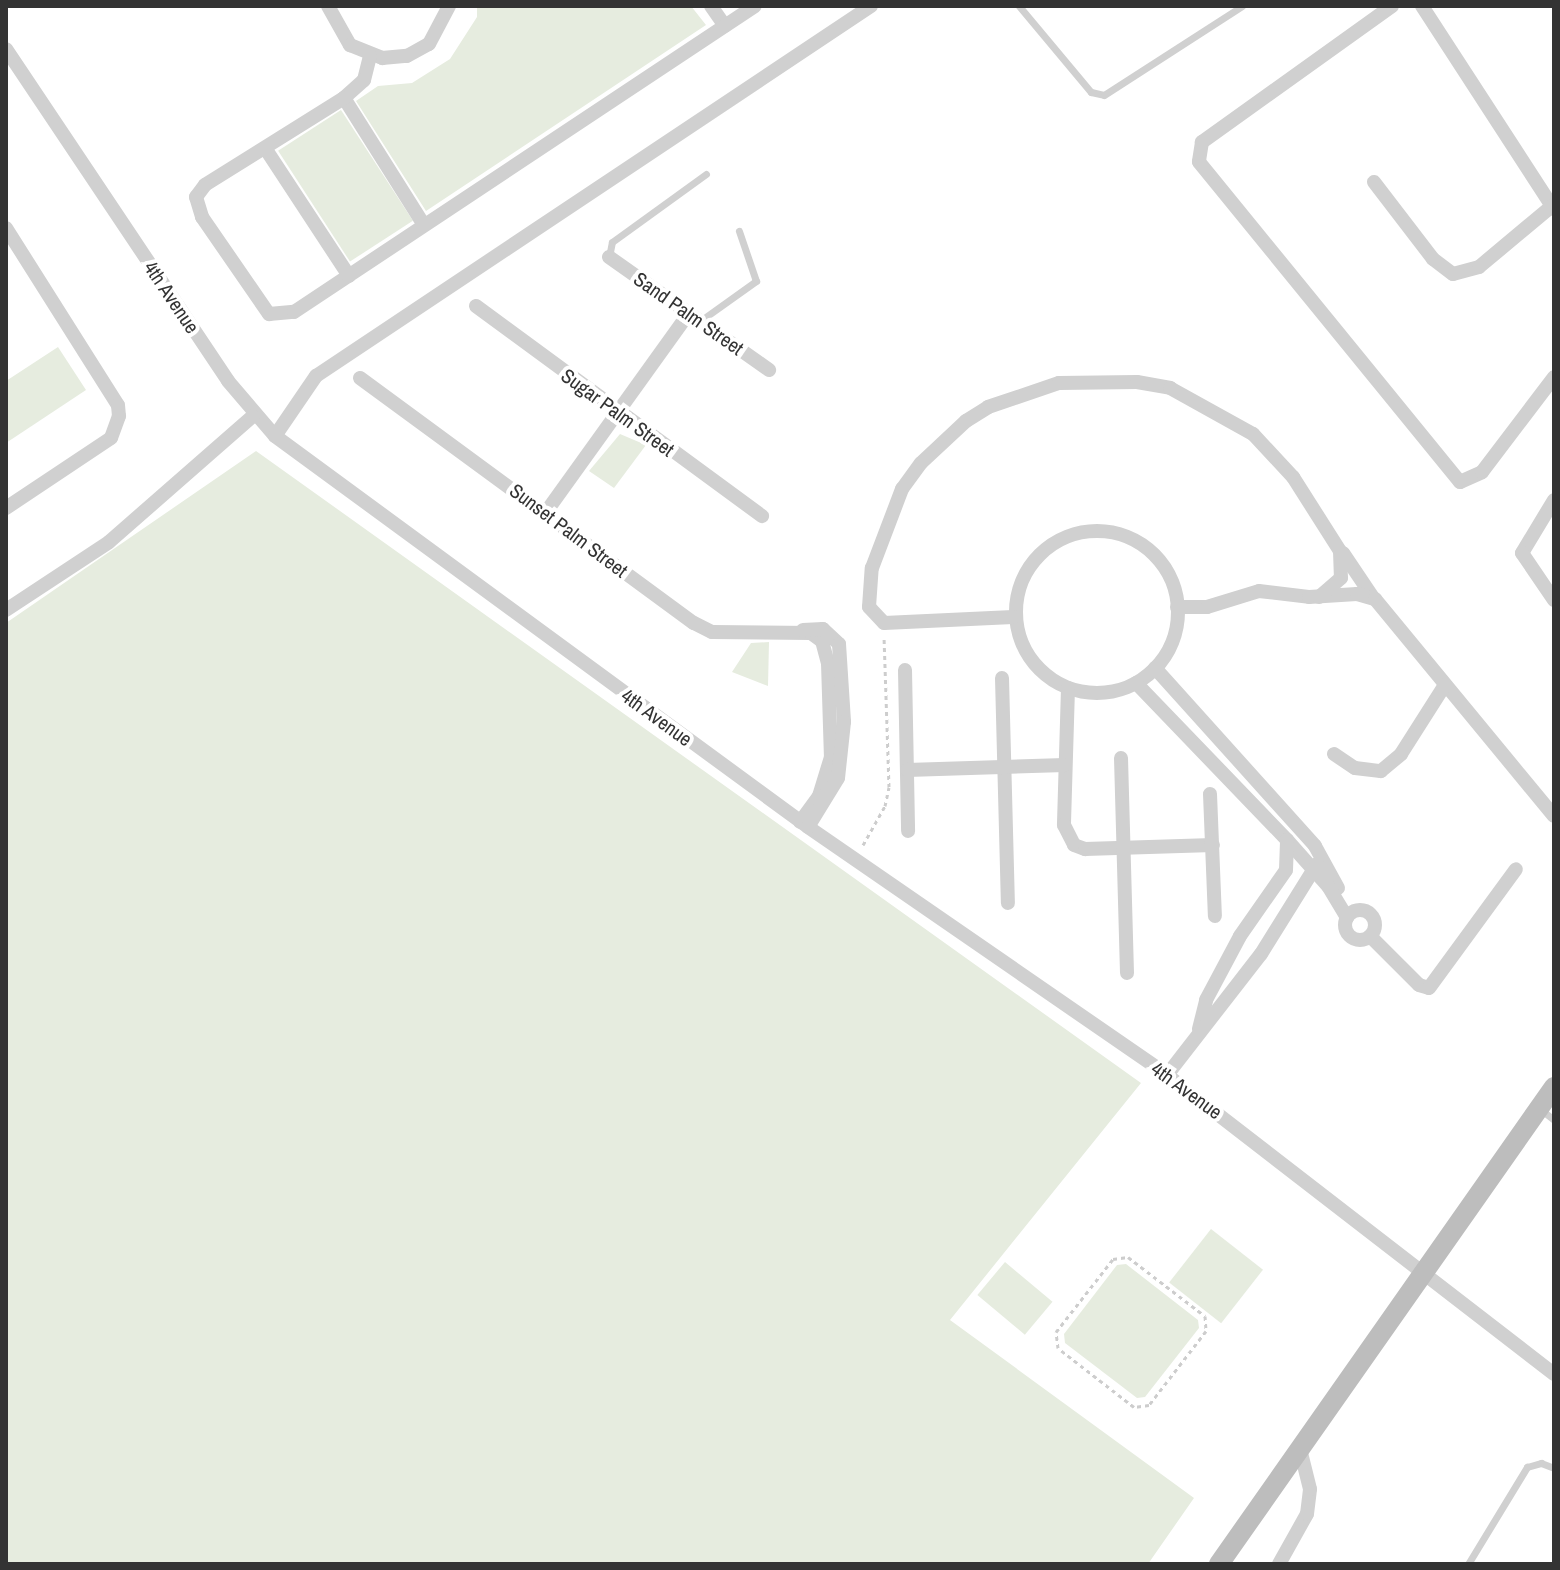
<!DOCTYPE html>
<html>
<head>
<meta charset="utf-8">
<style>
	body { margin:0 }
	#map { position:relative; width:1560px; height:1570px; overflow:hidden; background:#fff; font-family:"Archivo Narrow",sans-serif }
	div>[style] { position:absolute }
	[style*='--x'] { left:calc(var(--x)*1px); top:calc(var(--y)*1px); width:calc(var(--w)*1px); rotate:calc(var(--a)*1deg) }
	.green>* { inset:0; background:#e6ecdf; transform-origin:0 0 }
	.path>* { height:3px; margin-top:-1.5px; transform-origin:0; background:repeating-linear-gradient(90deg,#cdcdcd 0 4px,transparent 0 8px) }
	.lane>* { height:7px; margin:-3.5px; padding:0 3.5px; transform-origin:3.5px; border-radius:3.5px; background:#d0d0d0 }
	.street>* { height:14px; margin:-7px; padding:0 7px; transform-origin:7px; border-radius:7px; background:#d0d0d0 }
	.street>.ring { margin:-7px; padding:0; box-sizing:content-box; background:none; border:14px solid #d0d0d0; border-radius:50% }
	.secondary>* { height:20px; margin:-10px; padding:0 10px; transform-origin:10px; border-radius:10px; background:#bdbdbd }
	span { translate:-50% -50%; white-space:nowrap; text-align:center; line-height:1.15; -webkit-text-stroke:8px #fff; paint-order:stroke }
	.street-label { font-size:20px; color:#333 }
	.frame { position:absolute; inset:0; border:8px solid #333; pointer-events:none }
</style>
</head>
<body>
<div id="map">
	<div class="green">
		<i style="clip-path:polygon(477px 6px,691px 6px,706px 25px,426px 211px,356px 101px,378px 86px,412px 83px,450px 59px,477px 17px)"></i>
		<i style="left:341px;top:110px;width:132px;height:75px;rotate:57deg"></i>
		<i style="clip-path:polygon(58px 347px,86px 390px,6px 443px,6px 381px)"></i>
		<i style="clip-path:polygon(620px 434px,646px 445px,614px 488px,589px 471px)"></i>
		<i style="clip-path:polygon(256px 451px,1141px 1083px,950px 1320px,1194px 1498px,1148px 1564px,6px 1564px,6px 623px)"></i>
		<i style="clip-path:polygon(769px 642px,768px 686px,732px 672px,751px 643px)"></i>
		<i style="left:1211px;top:1229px;width:66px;height:68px;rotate:38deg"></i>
		<i style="left:1005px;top:1262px;width:62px;height:43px;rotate:40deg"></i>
		<i style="clip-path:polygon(1126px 1264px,1198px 1320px,1199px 1328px,1145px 1397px,1137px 1398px,1065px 1343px,1064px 1334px,1117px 1265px)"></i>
	</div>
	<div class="path">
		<i style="--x:863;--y:845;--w:45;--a:-60.6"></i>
		<i style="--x:885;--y:806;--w:19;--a:-78"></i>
		<i style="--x:889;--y:787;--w:148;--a:-91.9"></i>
		<i style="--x:1128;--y:1257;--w:97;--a:37.5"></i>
		<i style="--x:1205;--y:1316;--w:15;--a:86"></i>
		<i style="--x:1206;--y:1331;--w:93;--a:127.6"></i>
		<i style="--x:1149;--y:1405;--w:15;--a:172"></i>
		<i style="--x:1134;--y:1407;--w:96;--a:-142.2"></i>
		<i style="--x:1058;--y:1348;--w:16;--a:-97"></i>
		<i style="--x:1056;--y:1332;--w:93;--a:-52"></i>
		<i style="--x:1113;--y:1259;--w:15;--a:-8"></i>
	</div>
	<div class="lane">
		<i style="--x:1019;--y:6;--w:112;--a:50.1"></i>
		<i style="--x:1091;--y:92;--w:13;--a:13"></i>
		<i style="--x:1104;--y:95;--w:164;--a:-32.8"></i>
		<i style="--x:609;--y:257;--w:15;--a:-79"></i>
		<i style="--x:612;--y:242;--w:116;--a:-35.9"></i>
		<i style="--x:700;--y:321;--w:69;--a:-35.5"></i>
		<i style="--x:756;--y:281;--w:53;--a:-108.8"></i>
		<i style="--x:1540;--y:1109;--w:18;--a:38"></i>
		<i style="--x:1468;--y:1564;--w:114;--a:-58.7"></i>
		<i style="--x:1527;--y:1467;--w:15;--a:-16"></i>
		<i style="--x:1541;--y:1463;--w:14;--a:21"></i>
	</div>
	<div class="street">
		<i style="--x:328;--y:6;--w:45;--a:60.6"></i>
		<i style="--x:350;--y:45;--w:35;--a:22"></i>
		<i style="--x:382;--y:58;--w:25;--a:-5"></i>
		<i style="--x:407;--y:56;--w:25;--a:-29"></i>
		<i style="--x:429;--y:44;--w:43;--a:-62.2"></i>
		<i style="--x:711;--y:6;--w:24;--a:55"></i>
		<i style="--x:1392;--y:6;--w:234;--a:144.4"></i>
		<i style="--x:1202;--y:142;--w:20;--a:99"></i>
		<i style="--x:1199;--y:162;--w:413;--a:50.8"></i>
		<i style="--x:1460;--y:482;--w:24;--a:-24"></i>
		<i style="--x:1482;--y:472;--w:119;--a:-52.8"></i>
		<i style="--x:1422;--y:6;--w:242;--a:57"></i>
		<i style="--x:6;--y:49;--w:399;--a:56.2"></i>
		<i style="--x:228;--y:381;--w:72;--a:49.5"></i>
		<i style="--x:275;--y:436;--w:661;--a:36.26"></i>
		<i style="--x:808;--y:827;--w:436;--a:34.6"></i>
		<i style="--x:1167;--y:1075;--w:489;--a:37.7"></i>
		<i style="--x:370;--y:56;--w:25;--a:104"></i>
		<i style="--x:364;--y:80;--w:27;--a:138"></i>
		<i style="--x:344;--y:98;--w:150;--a:57.8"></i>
		<i style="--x:344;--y:98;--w:164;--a:148"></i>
		<i style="--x:205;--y:185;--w:15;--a:127"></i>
		<i style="--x:196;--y:197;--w:21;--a:73"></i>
		<i style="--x:202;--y:217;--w:118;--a:55.4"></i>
		<i style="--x:269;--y:314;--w:25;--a:-5"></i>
		<i style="--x:294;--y:312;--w:553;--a:-33.58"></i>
		<i style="--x:265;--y:148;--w:153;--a:56.7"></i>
		<i style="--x:1374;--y:182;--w:97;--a:52.5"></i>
		<i style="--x:1433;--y:259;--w:25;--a:37"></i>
		<i style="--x:1453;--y:274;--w:27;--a:-15"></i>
		<i style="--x:1479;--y:267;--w:95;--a:-39.9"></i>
		<i style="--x:6;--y:228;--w:209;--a:57.7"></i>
		<i style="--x:118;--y:405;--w:11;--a:85"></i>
		<i style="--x:119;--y:416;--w:23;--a:110"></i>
		<i style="--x:111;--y:438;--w:126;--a:146.3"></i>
		<i style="--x:609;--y:257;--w:196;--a:35.2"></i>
		<i style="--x:476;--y:306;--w:355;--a:36.3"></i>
		<i style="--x:360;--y:378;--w:414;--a:36.3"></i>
		<i style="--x:694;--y:623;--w:20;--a:27"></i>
		<i style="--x:712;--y:632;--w:99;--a:0.6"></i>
		<i style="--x:811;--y:633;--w:14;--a:36"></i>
		<i style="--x:822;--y:641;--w:23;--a:75"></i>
		<i style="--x:828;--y:663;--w:94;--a:88.2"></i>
		<i style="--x:831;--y:757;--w:41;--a:107.1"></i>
		<i style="--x:819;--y:796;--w:32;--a:126"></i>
		<i style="--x:275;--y:436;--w:73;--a:-55.7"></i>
		<i style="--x:316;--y:376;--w:667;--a:-33.69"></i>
		<i style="--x:1554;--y:500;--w:62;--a:121.1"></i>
		<i style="--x:1522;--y:553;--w:57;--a:55.8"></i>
		<i style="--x:546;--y:512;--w:245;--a:-54.3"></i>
		<i class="ring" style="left:1016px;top:531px;width:148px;height:148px"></i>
		<i style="--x:1343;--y:553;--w:55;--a:56"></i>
		<i style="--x:1177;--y:607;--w:30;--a:0"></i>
		<i style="--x:1207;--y:607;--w:54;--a:-17.1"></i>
		<i style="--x:1259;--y:591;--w:50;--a:6.8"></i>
		<i style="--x:1309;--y:597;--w:48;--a:-3.6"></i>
		<i style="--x:1357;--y:594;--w:19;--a:16"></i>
		<i style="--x:1375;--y:599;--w:281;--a:50.5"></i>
		<i style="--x:6;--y:610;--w:123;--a:-33.4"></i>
		<i style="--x:109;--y:542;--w:191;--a:-41.2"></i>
		<i style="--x:1013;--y:617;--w:129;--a:177.3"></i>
		<i style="--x:884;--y:623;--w:22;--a:-133"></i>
		<i style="--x:869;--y:607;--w:39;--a:-86"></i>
		<i style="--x:872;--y:568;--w:85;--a:-69.2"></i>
		<i style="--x:902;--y:489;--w:32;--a:-54"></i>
		<i style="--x:921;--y:463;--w:62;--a:-43"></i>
		<i style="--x:966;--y:421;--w:26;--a:-32"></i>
		<i style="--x:988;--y:407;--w:75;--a:-18.7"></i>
		<i style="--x:1059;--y:383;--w:78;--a:-0.7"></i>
		<i style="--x:1137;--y:382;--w:34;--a:10"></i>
		<i style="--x:1170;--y:388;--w:95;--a:29"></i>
		<i style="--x:1253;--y:434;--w:59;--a:47.1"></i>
		<i style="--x:1293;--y:477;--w:88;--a:57.6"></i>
		<i style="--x:1340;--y:551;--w:27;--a:88"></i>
		<i style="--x:1341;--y:578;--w:29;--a:139"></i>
		<i style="--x:803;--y:630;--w:20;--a:-3"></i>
		<i style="--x:823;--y:629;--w:22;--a:43"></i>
		<i style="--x:839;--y:644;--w:78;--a:86.3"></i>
		<i style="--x:844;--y:722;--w:56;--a:96.1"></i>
		<i style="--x:838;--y:778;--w:57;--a:121.5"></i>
		<i style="--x:1155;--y:668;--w:239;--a:48"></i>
		<i style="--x:1315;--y:846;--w:48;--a:61.3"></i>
		<i style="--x:905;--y:670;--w:161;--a:88.9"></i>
		<i style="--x:1002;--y:678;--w:225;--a:88.5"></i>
		<i style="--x:1136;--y:683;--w:218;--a:46.1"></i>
		<i style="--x:1287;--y:840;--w:62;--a:48.3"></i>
		<i style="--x:1328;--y:886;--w:37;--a:59"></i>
		<i style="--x:1068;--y:688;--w:137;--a:91.7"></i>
		<i style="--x:1064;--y:825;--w:22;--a:63"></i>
		<i style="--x:1074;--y:845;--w:12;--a:20"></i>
		<i style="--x:1085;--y:849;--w:128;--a:-1.8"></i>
		<i style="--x:1334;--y:754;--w:25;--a:34"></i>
		<i style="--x:1355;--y:768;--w:26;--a:7"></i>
		<i style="--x:1381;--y:771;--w:26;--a:-40"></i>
		<i style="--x:1401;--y:754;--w:82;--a:-57.5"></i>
		<i style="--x:1121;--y:758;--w:215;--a:88.4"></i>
		<i style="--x:907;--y:770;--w:158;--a:-1.8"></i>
		<i style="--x:1210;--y:794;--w:122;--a:87.7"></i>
		<i class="ring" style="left:1345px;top:910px;width:16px;height:16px"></i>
		<i style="--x:1370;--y:936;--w:69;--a:45"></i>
		<i style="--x:1419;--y:985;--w:10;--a:17"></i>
		<i style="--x:1429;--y:988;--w:147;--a:-53.8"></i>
		<i style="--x:1199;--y:1029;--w:30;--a:-76"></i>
		<i style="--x:1206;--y:1000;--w:72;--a:-62"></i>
		<i style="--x:1240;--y:936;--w:80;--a:-55.1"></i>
		<i style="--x:1286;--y:870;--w:30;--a:-88"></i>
		<i style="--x:1167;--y:1075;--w:153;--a:-52.2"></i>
		<i style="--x:1261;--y:954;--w:106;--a:-58.1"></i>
		<i style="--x:1279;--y:1564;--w:57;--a:-60.8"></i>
		<i style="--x:1307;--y:1514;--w:25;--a:-83"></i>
		<i style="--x:1310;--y:1489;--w:41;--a:-104"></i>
	</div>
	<div class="secondary">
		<i style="--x:1219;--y:1564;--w:583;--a:-54.92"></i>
	</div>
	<div class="street-label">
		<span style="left:172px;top:297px;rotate:56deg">4th Avenue</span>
		<span style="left:689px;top:313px;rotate:35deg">Sand Palm Street</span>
		<span style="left:618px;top:412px;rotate:36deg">Sugar Palm Street</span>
		<span style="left:569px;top:530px;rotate:37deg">Sunset Palm Street</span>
		<span style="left:657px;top:717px;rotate:36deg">4th Avenue</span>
		<span style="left:1187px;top:1090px;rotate:36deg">4th Avenue</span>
	</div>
	<div class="frame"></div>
</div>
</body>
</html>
